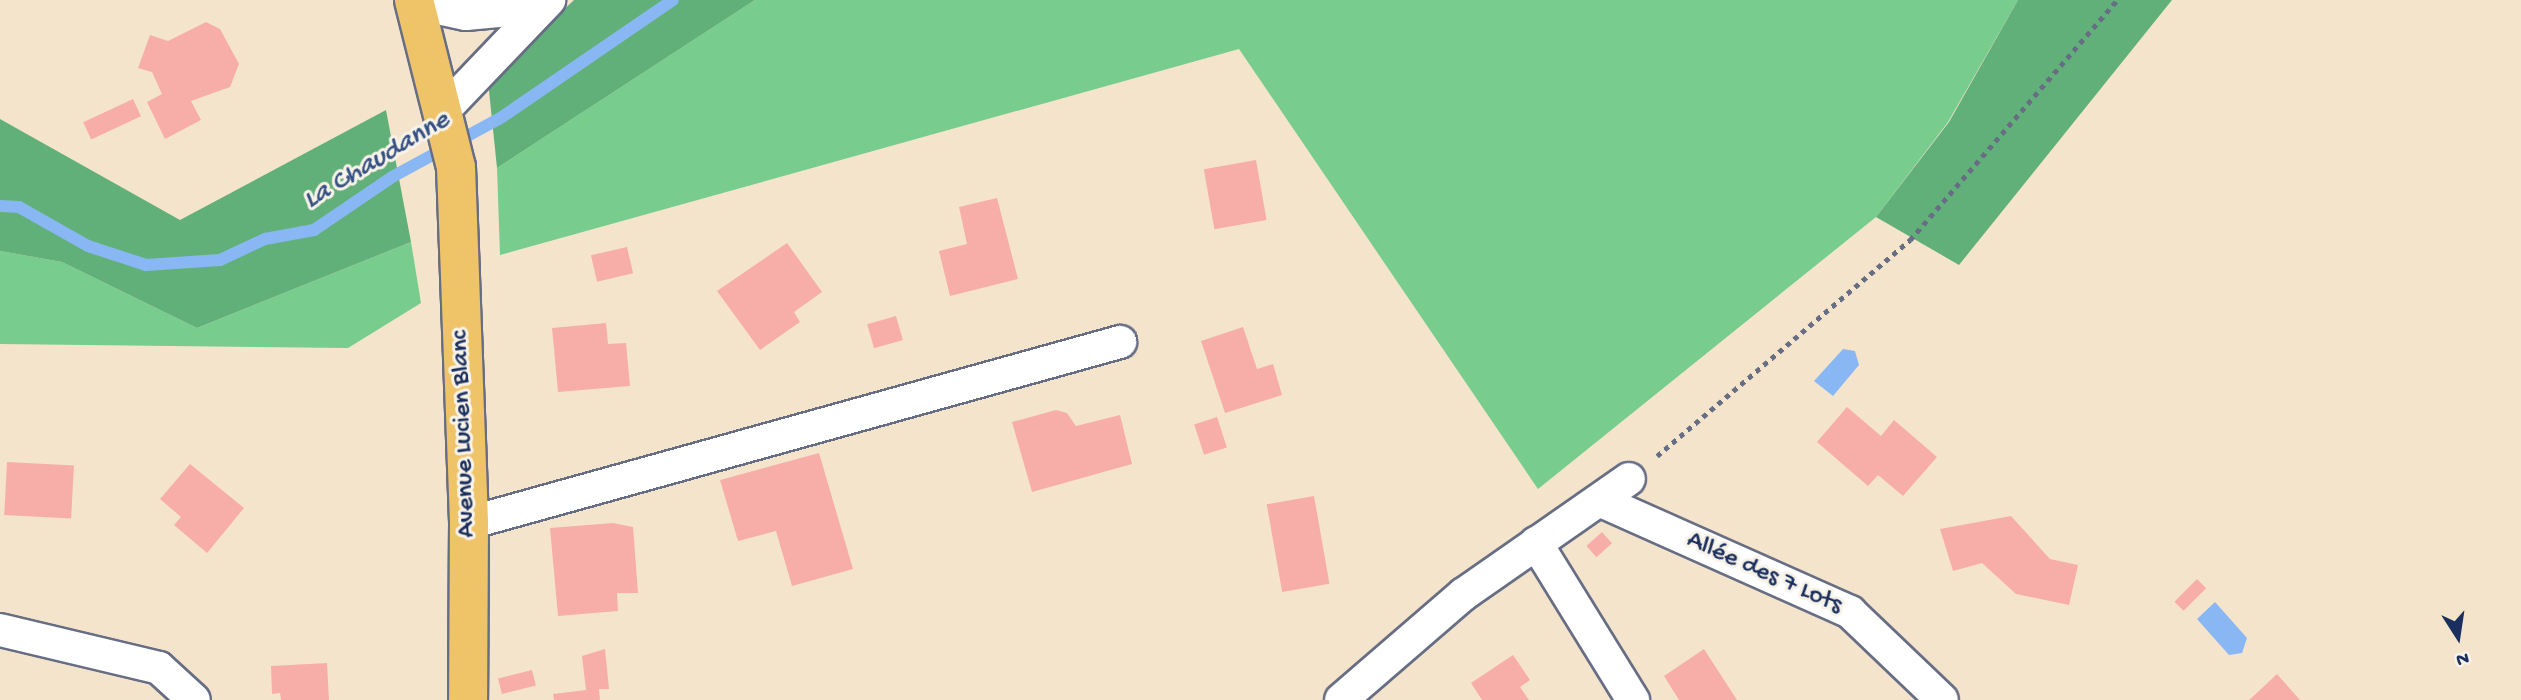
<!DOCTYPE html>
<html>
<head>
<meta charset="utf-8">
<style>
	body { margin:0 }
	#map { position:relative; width:2521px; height:700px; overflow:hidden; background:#f5e4cc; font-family:"Gochi Hand",sans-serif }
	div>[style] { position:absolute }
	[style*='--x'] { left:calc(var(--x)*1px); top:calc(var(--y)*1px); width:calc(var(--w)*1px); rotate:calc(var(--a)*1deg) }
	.green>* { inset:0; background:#78cc8e }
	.forest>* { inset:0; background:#62b079 }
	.water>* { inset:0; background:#88b7f3 }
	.stream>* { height:12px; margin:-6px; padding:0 6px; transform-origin:6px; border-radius:6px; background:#88b7f3 }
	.building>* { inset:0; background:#f8aea8; transform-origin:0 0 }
	.path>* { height:4.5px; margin-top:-2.25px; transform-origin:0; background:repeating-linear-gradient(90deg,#676e84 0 5px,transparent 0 10px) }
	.roads { filter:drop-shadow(2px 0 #676e84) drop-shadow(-2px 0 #676e84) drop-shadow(0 2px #676e84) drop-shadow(0 -2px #676e84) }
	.minor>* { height:32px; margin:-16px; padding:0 16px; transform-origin:16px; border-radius:16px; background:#fff }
	.primary>* { height:38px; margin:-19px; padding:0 19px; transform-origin:19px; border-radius:19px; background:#efc469 }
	span { translate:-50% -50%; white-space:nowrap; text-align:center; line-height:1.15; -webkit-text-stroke:6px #f7f3e8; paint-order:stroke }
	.street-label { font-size:26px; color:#1b2f5e }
	.water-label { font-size:28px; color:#365183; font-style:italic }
	.north { position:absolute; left:2423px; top:602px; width:70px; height:70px; -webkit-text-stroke:5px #f7f3e8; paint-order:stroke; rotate:168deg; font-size:19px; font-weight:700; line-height:28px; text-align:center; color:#1b2f5e }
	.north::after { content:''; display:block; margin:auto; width:24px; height:32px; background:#1b2f5e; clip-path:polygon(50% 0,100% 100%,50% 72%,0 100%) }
</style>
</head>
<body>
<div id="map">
	<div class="green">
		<i style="clip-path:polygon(755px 0,2018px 0,1948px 122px,1876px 217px,1538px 489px,1239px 49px,500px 255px,497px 168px)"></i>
		<i style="clip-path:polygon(411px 242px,421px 303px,348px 348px,0 344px,0 251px,62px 262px,197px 328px)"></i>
	</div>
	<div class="forest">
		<i style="clip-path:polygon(574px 0,755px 0,497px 168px,488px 81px)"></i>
		<i style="clip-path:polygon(2018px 0,2172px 0,1959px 265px,1876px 217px,1949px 122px)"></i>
		<i style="clip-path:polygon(386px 110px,411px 242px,197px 328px,62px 262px,0 251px,0 119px,180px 220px)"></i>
	</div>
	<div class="water">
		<i style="clip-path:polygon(1843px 349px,1855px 351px,1859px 365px,1833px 396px,1814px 381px)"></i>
		<i style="clip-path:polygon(2215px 602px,2247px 638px,2242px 653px,2229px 655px,2197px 619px)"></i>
	</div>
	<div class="stream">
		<i style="--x:0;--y:206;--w:19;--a:3"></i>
		<i style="--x:19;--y:207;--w:79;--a:29.5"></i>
		<i style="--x:88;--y:246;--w:61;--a:18.1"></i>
		<i style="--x:146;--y:265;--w:74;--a:-3.9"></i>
		<i style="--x:220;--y:260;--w:50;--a:-25"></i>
		<i style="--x:265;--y:239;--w:50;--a:-10.4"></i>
		<i style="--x:314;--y:230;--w:94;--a:-34.2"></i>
		<i style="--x:392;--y:177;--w:125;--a:-28.6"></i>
		<i style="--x:502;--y:117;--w:207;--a:-34.4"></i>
	</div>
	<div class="building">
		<i style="clip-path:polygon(206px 22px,220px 29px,239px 64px,230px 87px,191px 101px,201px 120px,165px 139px,147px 102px,162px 94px,152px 72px,138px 68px,150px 35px,168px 41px)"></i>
		<i style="left:133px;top:99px;width:19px;height:55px;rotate:65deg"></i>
		<i style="left:1256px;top:160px;width:61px;height:53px;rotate:80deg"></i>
		<i style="clip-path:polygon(997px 198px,1018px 279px,950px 296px,939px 251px,967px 244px,959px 207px)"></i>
		<i style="clip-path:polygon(787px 243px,822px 292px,794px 312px,800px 322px,760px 350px,717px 291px)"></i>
		<i style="left:627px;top:247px;width:27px;height:37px;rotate:77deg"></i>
		<i style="left:896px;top:316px;width:25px;height:30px;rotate:74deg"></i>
		<i style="clip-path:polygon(606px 323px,608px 344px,626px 343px,630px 386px,558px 392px,552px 328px)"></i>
		<i style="clip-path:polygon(1243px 327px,1257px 369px,1273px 364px,1282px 395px,1225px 413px,1201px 341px)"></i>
		<i style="clip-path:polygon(1847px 407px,1881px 436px,1894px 420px,1937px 457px,1903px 496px,1878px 475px,1868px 486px,1817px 442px)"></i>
		<i style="clip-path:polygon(1056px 410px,1067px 413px,1076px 426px,1120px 415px,1132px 464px,1032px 492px,1012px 422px)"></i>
		<i style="left:1217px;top:417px;width:32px;height:24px;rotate:72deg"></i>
		<i style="clip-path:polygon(819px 453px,853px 569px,792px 586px,776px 531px,738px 541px,720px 480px)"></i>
		<i style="left:7px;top:462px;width:67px;height:53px;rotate:3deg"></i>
		<i style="clip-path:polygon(190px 464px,244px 508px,207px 553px,174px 525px,181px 517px,160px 499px)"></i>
		<i style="left:1314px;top:496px;width:89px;height:48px;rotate:80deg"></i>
		<i style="clip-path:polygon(2011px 516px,2050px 559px,2078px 565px,2069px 605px,2016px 594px,1982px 563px,1953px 571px,1940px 529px)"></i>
		<i style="clip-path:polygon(613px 523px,633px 527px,638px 593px,617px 593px,618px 611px,558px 616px,550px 528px)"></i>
		<i style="left:1602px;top:532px;width:15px;height:21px;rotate:48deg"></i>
		<i style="left:2197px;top:579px;width:13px;height:32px;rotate:45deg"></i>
		<i style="clip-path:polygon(605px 649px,609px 689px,599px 689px,600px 700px,554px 700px,553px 694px,586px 690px,582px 656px)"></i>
		<i style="clip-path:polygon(1704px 649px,1737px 700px,1679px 700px,1664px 676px)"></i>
		<i style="clip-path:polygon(1513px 655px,1530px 680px,1520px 687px,1529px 700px,1482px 700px,1471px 683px)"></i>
		<i style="clip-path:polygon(327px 663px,329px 700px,281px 700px,280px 693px,272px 694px,271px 666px)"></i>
		<i style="left:532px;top:670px;width:16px;height:35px;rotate:76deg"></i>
		<i style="clip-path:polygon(2277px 674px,2300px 700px,2249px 700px,2260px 690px)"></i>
	</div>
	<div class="path">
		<i style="--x:1657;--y:456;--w:333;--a:-40.5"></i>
		<i style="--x:1910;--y:240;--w:317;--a:-49.2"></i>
	</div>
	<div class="roads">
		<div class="minor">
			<i style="--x:415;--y:3;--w:52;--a:12.2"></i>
			<i style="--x:466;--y:14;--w:76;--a:-5.3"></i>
			<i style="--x:445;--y:109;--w:151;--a:-46.3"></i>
			<i style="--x:1601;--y:501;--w:273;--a:24"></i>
			<i style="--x:1850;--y:612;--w:127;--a:43.7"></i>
			<i style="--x:469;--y:523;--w:676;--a:-15.54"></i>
			<i style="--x:1536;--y:543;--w:185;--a:58.3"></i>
			<i style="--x:0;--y:630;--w:163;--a:13.4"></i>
			<i style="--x:159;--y:668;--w:47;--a:42.4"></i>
			<i style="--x:1341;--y:700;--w:162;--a:-40.8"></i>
			<i style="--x:1464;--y:594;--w:201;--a:-34.9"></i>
		</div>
		<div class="primary">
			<i style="--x:414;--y:0;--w:172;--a:75.9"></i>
			<i style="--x:456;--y:167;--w:356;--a:87.9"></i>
			<i style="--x:469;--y:523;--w:177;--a:90.3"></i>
		</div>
	</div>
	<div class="street-label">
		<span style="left:465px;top:434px;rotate:-92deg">Avenue Lucien Blanc</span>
		<span style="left:1764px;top:574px;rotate:24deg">Allée des 7 Lots</span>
	</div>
	<div class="water-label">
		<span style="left:377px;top:161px;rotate:-31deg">La Chaudanne</span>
	</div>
	<div class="north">N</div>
</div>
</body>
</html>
